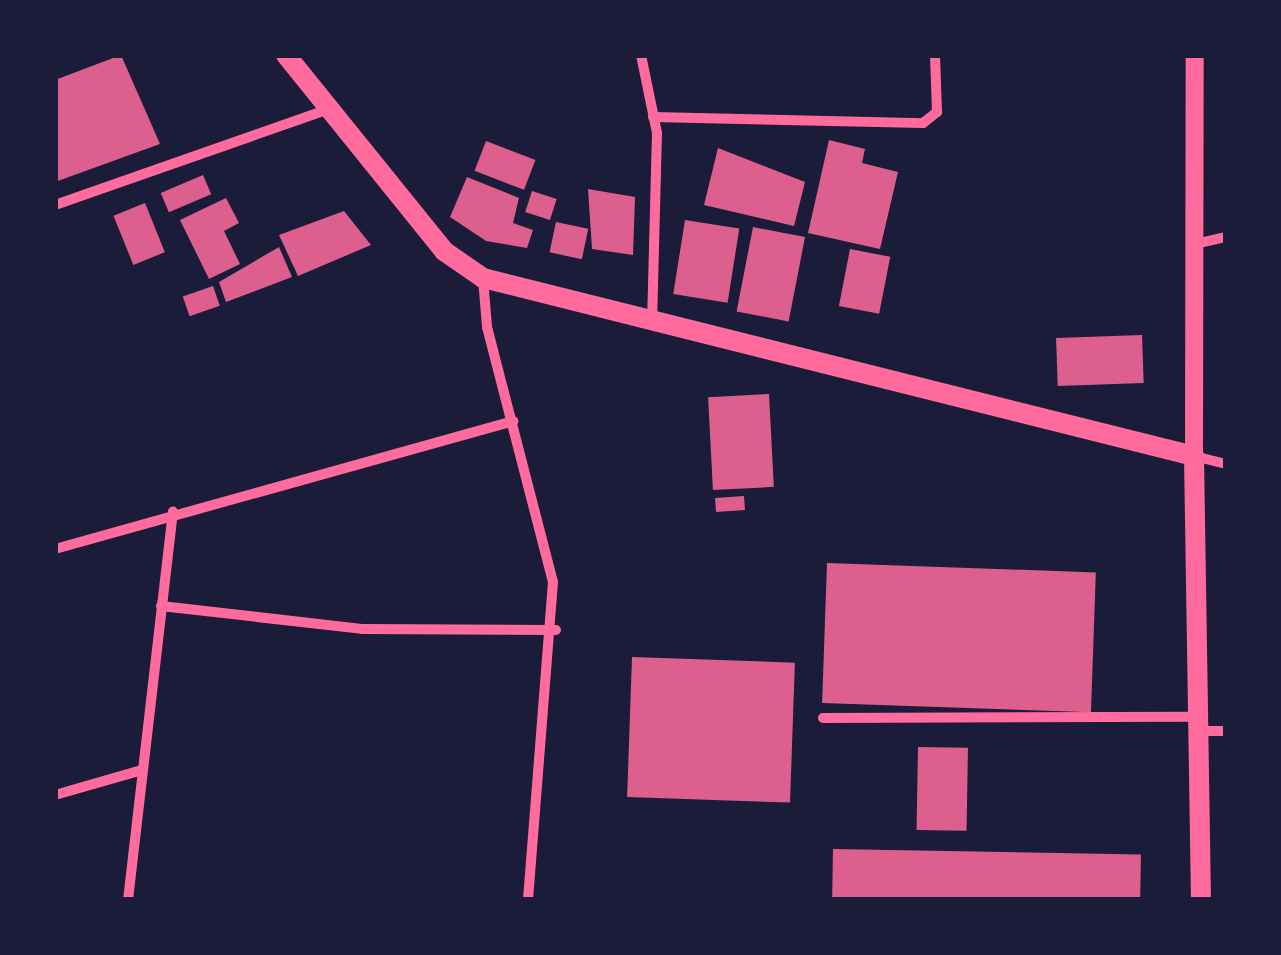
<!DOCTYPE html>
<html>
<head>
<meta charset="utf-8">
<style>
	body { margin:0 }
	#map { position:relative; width:1281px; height:955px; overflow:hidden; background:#1b1b3a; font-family:Barlow,sans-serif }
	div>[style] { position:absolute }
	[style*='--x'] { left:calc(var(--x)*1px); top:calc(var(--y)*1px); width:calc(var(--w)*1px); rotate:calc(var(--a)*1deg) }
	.building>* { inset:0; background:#dd5f8e; transform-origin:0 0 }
	.minor>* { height:10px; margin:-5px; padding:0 5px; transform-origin:5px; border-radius:5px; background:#ff6b9d }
	.tertiary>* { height:18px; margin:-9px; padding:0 9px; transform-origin:9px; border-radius:9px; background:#ff6b9d }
	.secondary>* { height:20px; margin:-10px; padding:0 10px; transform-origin:10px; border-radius:10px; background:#ff6b9d }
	span { translate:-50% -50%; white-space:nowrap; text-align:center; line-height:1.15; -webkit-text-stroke:8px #1b1b3a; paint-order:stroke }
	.frame { position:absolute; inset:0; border:58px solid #1b1b3a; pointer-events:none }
</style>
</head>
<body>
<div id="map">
	<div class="building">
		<i style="clip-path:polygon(121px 55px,160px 144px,55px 182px,55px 80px)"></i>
		<i style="clip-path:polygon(829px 140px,865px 149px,862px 163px,898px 172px,880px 249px,808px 233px)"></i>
		<i style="left:486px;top:141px;width:53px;height:32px;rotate:21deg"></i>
		<i style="clip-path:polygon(718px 148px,805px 182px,794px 226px,704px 205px)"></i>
		<i style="left:203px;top:175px;width:21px;height:46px;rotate:67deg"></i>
		<i style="clip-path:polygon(467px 177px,519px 198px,513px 223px,533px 230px,527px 248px,486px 241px,450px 217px)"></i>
		<i style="clip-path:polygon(588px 189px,635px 197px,633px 255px,592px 249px)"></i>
		<i style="left:532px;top:191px;width:26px;height:22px;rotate:18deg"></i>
		<i style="clip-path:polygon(226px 198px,239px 223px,224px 231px,240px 264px,209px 279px,180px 220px)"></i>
		<i style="left:145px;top:203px;width:53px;height:34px;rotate:68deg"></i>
		<i style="clip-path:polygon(344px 211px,371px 245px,298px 276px,279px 235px)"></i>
		<i style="left:685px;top:220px;width:55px;height:75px;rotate:9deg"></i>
		<i style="left:556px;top:222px;width:33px;height:31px;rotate:12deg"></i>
		<i style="left:753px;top:227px;width:53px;height:86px;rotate:11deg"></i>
		<i style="clip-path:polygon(279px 247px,292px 277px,226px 302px,219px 282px)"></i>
		<i style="left:850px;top:249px;width:41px;height:58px;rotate:11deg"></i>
		<i style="left:213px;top:286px;width:21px;height:32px;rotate:71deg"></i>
		<i style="left:1142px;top:335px;width:48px;height:86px;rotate:88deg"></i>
		<i style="left:769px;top:394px;width:93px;height:61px;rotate:87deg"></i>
		<i style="left:744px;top:496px;width:14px;height:29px;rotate:86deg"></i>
		<i style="left:827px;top:563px;width:269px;height:140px;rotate:2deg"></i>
		<i style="left:632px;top:657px;width:163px;height:140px;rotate:2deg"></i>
		<i style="left:918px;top:747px;width:50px;height:83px;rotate:1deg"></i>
		<i style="left:833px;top:849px;width:308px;height:51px;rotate:1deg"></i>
	</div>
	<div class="minor">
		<i style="--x:641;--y:55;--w:80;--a:78.4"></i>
		<i style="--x:657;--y:133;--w:186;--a:91.5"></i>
		<i style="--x:653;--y:117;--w:270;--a:1.3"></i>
		<i style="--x:923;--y:123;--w:18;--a:-38"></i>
		<i style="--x:937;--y:112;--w:57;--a:-92"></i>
		<i style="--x:55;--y:205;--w:285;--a:-19.3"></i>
		<i style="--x:1195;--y:244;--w:32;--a:-13"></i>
		<i style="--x:483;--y:278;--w:49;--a:85.3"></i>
		<i style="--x:487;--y:327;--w:263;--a:75.5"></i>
		<i style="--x:553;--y:582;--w:319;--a:94.5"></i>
		<i style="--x:1194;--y:456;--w:33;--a:14"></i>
		<i style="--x:55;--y:549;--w:476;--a:-15.6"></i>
		<i style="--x:161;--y:606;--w:202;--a:6.5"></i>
		<i style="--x:362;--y:629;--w:194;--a:0.3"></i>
		<i style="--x:823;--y:718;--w:375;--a:-0.2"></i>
		<i style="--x:1199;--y:731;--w:27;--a:0"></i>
		<i style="--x:55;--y:795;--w:91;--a:-16"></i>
		<i style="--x:128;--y:900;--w:391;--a:-83.4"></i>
	</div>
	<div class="tertiary">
		<i style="--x:1194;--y:456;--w:401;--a:-89.9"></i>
	</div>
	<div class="secondary">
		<i style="--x:286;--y:55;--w:252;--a:51.1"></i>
		<i style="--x:444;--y:251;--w:47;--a:34.7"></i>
		<i style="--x:483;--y:278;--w:733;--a:14.06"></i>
		<i style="--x:1194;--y:456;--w:444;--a:89.1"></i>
	</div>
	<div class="frame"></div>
</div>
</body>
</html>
